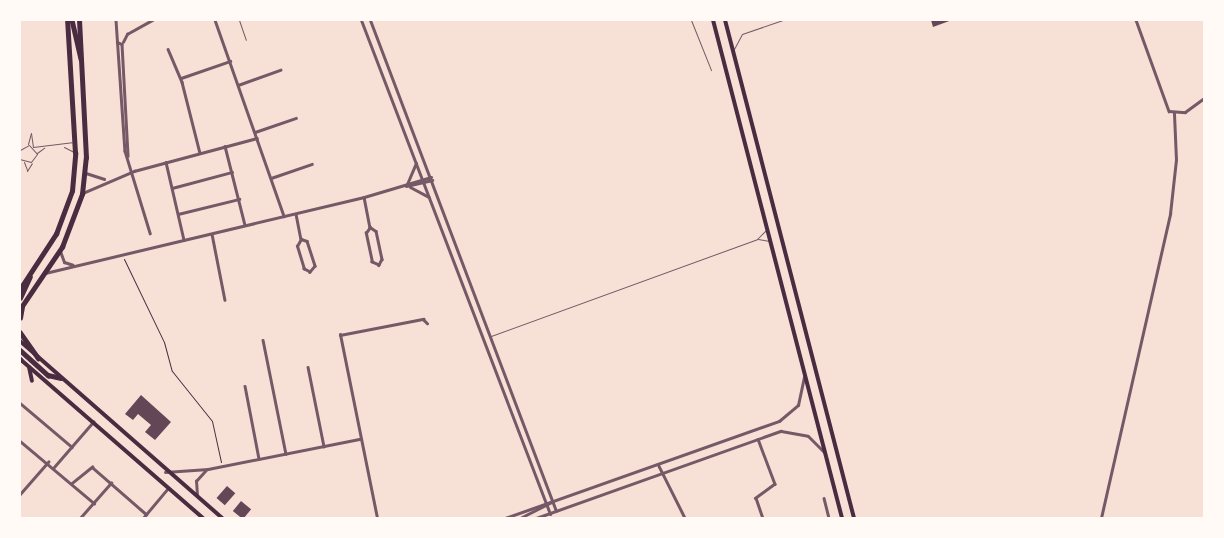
<!DOCTYPE html>
<html>
<head>
<meta charset="utf-8">
<style>
	body { margin:0 }
	#map { position:relative; width:1224px; height:538px; overflow:hidden; background:#f7e1d7; font-family:Commissioner,sans-serif }
	div>[style] { position:absolute }
	[style*='--x'] { left:calc(var(--x)*1px); top:calc(var(--y)*1px); width:calc(var(--w)*1px); rotate:calc(var(--a)*1deg) }
	.building>* { inset:0; background:#644757; transform-origin:0 0 }
	.path>* { height:1px; margin:-0.5px; padding:0 0.5px; transform-origin:0.5px; border-radius:0.5px; background:#4a2c40 }
	.service>* { height:1px; margin:-0.5px; padding:0 0.5px; transform-origin:0.5px; border-radius:0.5px; background:#755966 }
	.minor>* { height:2.5px; margin:-1.25px; padding:0 1.25px; transform-origin:1.25px; border-radius:1.25px; background:#755966 }
	.tertiary>* { height:3px; margin:-1.5px; padding:0 1.5px; transform-origin:1.5px; border-radius:1.5px; background:#755966 }
	.secondary>* { height:4px; margin:-2px; padding:0 2px; transform-origin:2px; border-radius:2px; background:#4a2c40 }
	.primary>* { height:4px; margin:-2px; padding:0 2px; transform-origin:2px; border-radius:2px; background:#4a2c40 }
	.trunk>* { height:4.5px; margin:-2.25px; padding:0 2.25px; transform-origin:2.25px; border-radius:2.25px; background:#4a2c40 }
	span { translate:-50% -50%; white-space:nowrap; text-align:center; line-height:1.15; -webkit-text-stroke:4px #fffaf5; paint-order:stroke }
	.frame { position:absolute; inset:0; border:21px solid #fffaf5; pointer-events:none }
</style>
</head>
<body>
<div id="map">
	<div class="building">
		<i style="clip-path:polygon(931px 20px,952px 20px,933px 27px)"></i>
		<i style="clip-path:polygon(141px 395px,171px 422px,155px 440px,145px 432px,151px 425px,138px 414px,133px 420px,125px 414px)"></i>
		<i style="left:227px;top:486px;width:11px;height:16px;rotate:41deg"></i>
		<i style="left:241px;top:501px;width:13px;height:13px;rotate:39deg"></i>
	</div>
	<div class="path">
		<i style="--x:124;--y:259;--w:92;--a:64.3"></i>
		<i style="--x:164;--y:342;--w:30;--a:75"></i>
		<i style="--x:172;--y:371;--w:64;--a:51.3"></i>
		<i style="--x:212;--y:421;--w:42;--a:77.6"></i>
	</div>
	<div class="service">
		<i style="--x:239;--y:20;--w:21;--a:71"></i>
		<i style="--x:691;--y:20;--w:54;--a:68.2"></i>
		<i style="--x:735;--y:20;--w:19;--a:0"></i>
		<i style="--x:734;--y:49;--w:17;--a:-62"></i>
		<i style="--x:742;--y:34;--w:43;--a:-18.9"></i>
		<i style="--x:31;--y:133;--w:14;--a:82"></i>
		<i style="--x:33;--y:147;--w:39;--a:-7"></i>
		<i style="--x:28;--y:144;--w:11;--a:-75"></i>
		<i style="--x:64;--y:147;--w:11;--a:27"></i>
		<i style="--x:20;--y:150;--w:10;--a:-29"></i>
		<i style="--x:29;--y:145;--w:12;--a:48"></i>
		<i style="--x:37;--y:154;--w:10;--a:127"></i>
		<i style="--x:31;--y:162;--w:11;--a:-165"></i>
		<i style="--x:37;--y:153;--w:9;--a:-36"></i>
		<i style="--x:24;--y:162;--w:9;--a:69"></i>
		<i style="--x:27;--y:171;--w:9;--a:-58"></i>
		<i style="--x:758;--y:239;--w:11;--a:10"></i>
		<i style="--x:491;--y:336;--w:283;--a:-20"></i>
		<i style="--x:757;--y:239;--w:13;--a:-45"></i>
	</div>
	<div class="minor">
		<i style="--x:116;--y:20;--w:131;--a:86.1"></i>
		<i style="--x:125;--y:151;--w:86;--a:73"></i>
		<i style="--x:215;--y:20;--w:208;--a:70.6"></i>
		<i style="--x:1136;--y:20;--w:97;--a:70.1"></i>
		<i style="--x:1169;--y:111;--w:16;--a:4"></i>
		<i style="--x:1185;--y:112;--w:24;--a:-36"></i>
		<i style="--x:117;--y:42;--w:5;--a:22"></i>
		<i style="--x:122;--y:44;--w:112;--a:86.9"></i>
		<i style="--x:123;--y:42;--w:9;--a:-63"></i>
		<i style="--x:127;--y:34;--w:29;--a:-29"></i>
		<i style="--x:168;--y:49;--w:36;--a:67"></i>
		<i style="--x:182;--y:82;--w:73;--a:75.8"></i>
		<i style="--x:181;--y:78;--w:52;--a:-19.1"></i>
		<i style="--x:238;--y:85;--w:45;--a:-19.7"></i>
		<i style="--x:255;--y:132;--w:43;--a:-18.9"></i>
		<i style="--x:225;--y:146;--w:81;--a:75.8"></i>
		<i style="--x:166;--y:162;--w:80;--a:77"></i>
		<i style="--x:86;--y:173;--w:19;--a:18"></i>
		<i style="--x:271;--y:178;--w:43;--a:-18.9"></i>
		<i style="--x:172;--y:188;--w:62;--a:-14.9"></i>
		<i style="--x:83;--y:193;--w:56;--a:-23.3"></i>
		<i style="--x:134;--y:171;--w:127;--a:-15"></i>
		<i style="--x:364;--y:197;--w:31;--a:79"></i>
		<i style="--x:178;--y:214;--w:63;--a:-13.8"></i>
		<i style="--x:296;--y:214;--w:25;--a:79"></i>
		<i style="--x:370;--y:227;--w:7;--a:34"></i>
		<i style="--x:376;--y:231;--w:29;--a:78"></i>
		<i style="--x:382;--y:259;--w:7;--a:117"></i>
		<i style="--x:379;--y:265;--w:8;--a:-157"></i>
		<i style="--x:372;--y:262;--w:30;--a:-102"></i>
		<i style="--x:366;--y:233;--w:7;--a:-56"></i>
		<i style="--x:212;--y:234;--w:67;--a:78.9"></i>
		<i style="--x:301;--y:239;--w:6;--a:18"></i>
		<i style="--x:307;--y:241;--w:26;--a:72"></i>
		<i style="--x:315;--y:266;--w:8;--a:130"></i>
		<i style="--x:310;--y:272;--w:7;--a:-153"></i>
		<i style="--x:304;--y:269;--w:24;--a:-107"></i>
		<i style="--x:297;--y:246;--w:8;--a:-60"></i>
		<i style="--x:263;--y:340;--w:116;--a:78.6"></i>
		<i style="--x:308;--y:367;--w:81;--a:78.6"></i>
		<i style="--x:245;--y:386;--w:74;--a:79.1"></i>
		<i style="--x:20;--y:403;--w:68;--a:40.2"></i>
		<i style="--x:758;--y:439;--w:48;--a:69.3"></i>
		<i style="--x:775;--y:484;--w:24;--a:144"></i>
		<i style="--x:756;--y:498;--w:21;--a:71"></i>
		<i style="--x:20;--y:441;--w:97;--a:40"></i>
		<i style="--x:658;--y:464;--w:60;--a:63.4"></i>
		<i style="--x:54;--y:467;--w:60;--a:-49.1"></i>
		<i style="--x:165;--y:472;--w:43;--a:-4"></i>
		<i style="--x:208;--y:469;--w:155;--a:-11.2"></i>
		<i style="--x:72;--y:483;--w:26;--a:-39"></i>
		<i style="--x:92;--y:467;--w:72;--a:41"></i>
		<i style="--x:20;--y:494;--w:43;--a:-48.8"></i>
		<i style="--x:197;--y:495;--w:14;--a:-94"></i>
		<i style="--x:196;--y:481;--w:15;--a:-48"></i>
		<i style="--x:824;--y:498;--w:21;--a:76"></i>
		<i style="--x:80;--y:518;--w:47;--a:-48.5"></i>
		<i style="--x:143;--y:518;--w:39;--a:-50"></i>
		<i style="--x:377;--y:518;--w:187;--a:-101.4"></i>
		<i style="--x:340;--y:335;--w:85;--a:-10.9"></i>
		<i style="--x:423;--y:319;--w:6;--a:45"></i>
		<i style="--x:1101;--y:518;--w:312;--a:-77.2"></i>
		<i style="--x:1170;--y:214;--w:54;--a:-83.7"></i>
		<i style="--x:1176;--y:160;--w:46;--a:-92.5"></i>
	</div>
	<div class="tertiary">
		<i style="--x:361;--y:20;--w:529;--a:69.06"></i>
		<i style="--x:370;--y:20;--w:525;--a:69.25"></i>
		<i style="--x:407;--y:184;--w:23;--a:-67"></i>
		<i style="--x:406;--y:186;--w:27;--a:-13"></i>
		<i style="--x:410;--y:187;--w:21;--a:28"></i>
		<i style="--x:60;--y:251;--w:12;--a:70"></i>
		<i style="--x:64;--y:262;--w:9;--a:18"></i>
		<i style="--x:45;--y:273;--w:328;--a:-13.4"></i>
		<i style="--x:364;--y:197;--w:70;--a:-16.6"></i>
		<i style="--x:505;--y:518;--w:291;--a:-19.5"></i>
		<i style="--x:779;--y:421;--w:25;--a:-40"></i>
		<i style="--x:798;--y:405;--w:29;--a:-78"></i>
		<i style="--x:520;--y:518;--w:36;--a:-27"></i>
		<i style="--x:536;--y:518;--w:260;--a:-19.6"></i>
		<i style="--x:781;--y:431;--w:27;--a:10"></i>
		<i style="--x:808;--y:436;--w:24;--a:45"></i>
	</div>
	<div class="secondary">
		<i style="--x:20;--y:341;--w:269;--a:41.2"></i>
		<i style="--x:20;--y:359;--w:242;--a:41"></i>
		<i style="--x:29;--y:367;--w:14;--a:78"></i>
	</div>
	<div class="primary">
		<i style="--x:713;--y:20;--w:514;--a:75.48"></i>
		<i style="--x:725;--y:20;--w:514;--a:75.48"></i>
	</div>
	<div class="trunk">
		<i style="--x:72;--y:20;--w:40;--a:77"></i>
		<i style="--x:20;--y:289;--w:66;--a:-56.8"></i>
		<i style="--x:56;--y:234;--w:46;--a:-69.6"></i>
		<i style="--x:72;--y:191;--w:38;--a:-85"></i>
		<i style="--x:75;--y:153;--w:133;--a:-93.4"></i>
		<i style="--x:20;--y:298;--w:23;--a:-65"></i>
		<i style="--x:20;--y:309;--w:75;--a:-55.9"></i>
		<i style="--x:62;--y:247;--w:57;--a:-69.3"></i>
		<i style="--x:82;--y:194;--w:36;--a:-84"></i>
		<i style="--x:86;--y:158;--w:138;--a:-92.9"></i>
		<i style="--x:20;--y:318;--w:11;--a:-80"></i>
		<i style="--x:20;--y:332;--w:32;--a:55"></i>
		<i style="--x:20;--y:350;--w:38;--a:42"></i>
		<i style="--x:48;--y:375;--w:13;--a:13"></i>
		<i style="--x:20;--y:359;--w:1;--a:45"></i>
	</div>
	<div class="frame"></div>
</div>
</body>
</html>
